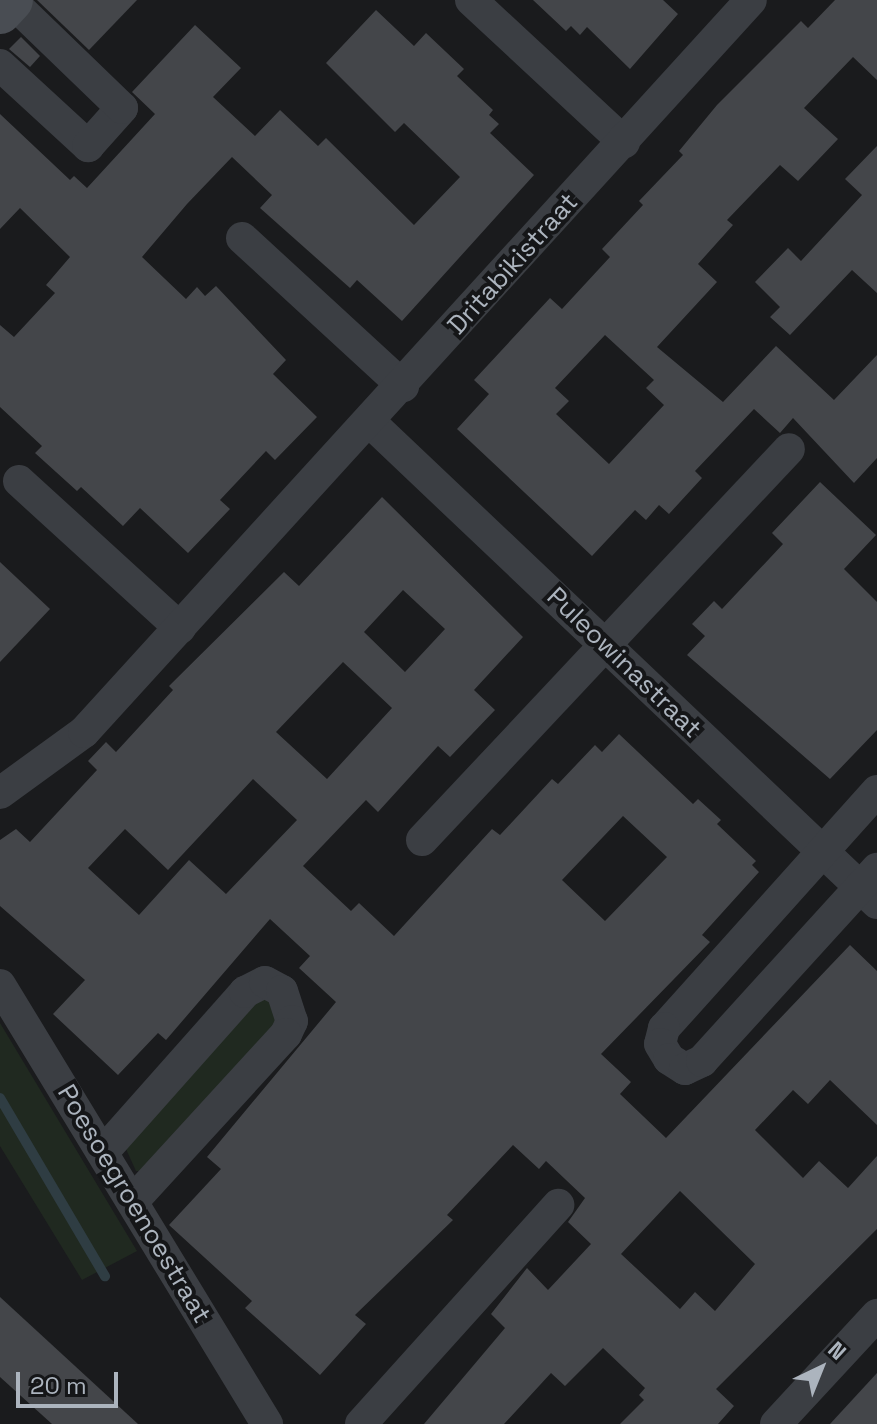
<!DOCTYPE html>
<html>
<head>
<meta charset="utf-8">
<style>
	body { margin:0 }
	#map { position:relative; width:877px; height:1424px; overflow:hidden; background:#1a1b1d; font-family:"Space Grotesk",sans-serif }
	div>[style] { position:absolute }
	[style*='--x'] { left:calc(var(--x)*1px); top:calc(var(--y)*1px); width:calc(var(--w)*1px); rotate:calc(var(--a)*1deg) }
	.green>* { inset:0; background:#202920 }
	.stream>* { height:10px; margin:-5px; padding:0 5px; transform-origin:5px; border-radius:5px; background:#2f3d43 }
	.building>* { inset:0; background:#44464a }
	.street>* { height:32px; margin:-16px; padding:0 16px; transform-origin:16px; border-radius:16px; background:#3b3e43 }
	.secondary>* { height:44px; margin:-22px; padding:0 22px; transform-origin:22px; border-radius:22px; background:#494d53 }
	span { translate:-50% -50%; white-space:nowrap; text-align:center; line-height:1.15; -webkit-text-stroke:8px #151618; paint-order:stroke }
	.street-label { font-size:26px; color:#acb4be }
	.north { position:absolute; left:781px; top:1328px; width:80px; height:80px; -webkit-text-stroke:6px #151618; paint-order:stroke; rotate:43deg; font-size:22px; font-weight:700; line-height:32px; text-align:center; color:#acb4be }
	.north::after { content:''; display:block; margin:auto; width:28px; height:36px; background:#acb4be; clip-path:polygon(50% 0,100% 100%,50% 72%,0 100%) }
	.scale { position:absolute; left:16px; top:1372px; width:102px; height:36px; box-sizing:border-box; border:4px solid #acb4be; border-top:0; padding-left:10px; font-size:24px; line-height:28px; white-space:nowrap; color:#acb4be; -webkit-text-stroke:6px #151618; paint-order:stroke }
</style>
</head>
<body>
<div id="map">
	<div class="green">
		<i style="clip-path:polygon(264px 998px,275px 1004px,283px 1019px,149px 1171px,136px 1171px,126px 1149px,240px 1014px)"></i>
		<i style="clip-path:polygon(0 1023px,137px 1251px,82px 1280px,0 1146px)"></i>
	</div>
	<div class="stream">
		<i style="--x:0;--y:1098;--w:207;--a:59.5"></i>
	</div>
	<div class="building">
		<i style="clip-path:polygon(37px 0,137px 0,89px 50px)"></i>
		<i style="clip-path:polygon(533px 0,663px 0,678px 14px,630px 69px,587px 27px,580px 35px,571px 26px,566px 31px)"></i>
		<i style="clip-path:polygon(evenodd,835px 0,877px 0,877px 80px,853px 57px,804px 108px,838px 139px,798px 181px,780px 165px,727px 220px,733px 225px,698px 264px,717px 282px,657px 347px,723px 402px,776px 346px,834px 400px,877px 355px,877px 458px,854px 483px,793px 418px,780px 433px,754px 409px,695px 471px,702px 478px,669px 514px,659px 505px,646px 520px,635px 510px,592px 556px,457px 429px,489px 394px,474px 380px,550px 298px,562px 309px,610px 257px,602px 249px,643px 205px,639px 201px,683px 155px,679px 151px,717px 105px,801px 21px,808px 28px,835px 0,605px 335px,654px 380px,646px 388px,664px 405px,609px 464px,556px 414px,569px 401px,555px 388px,605px 335px)"></i>
		<i style="clip-path:polygon(376px 10px,414px 46px,426px 33px,464px 69px,457px 76px,493px 110px,489px 115px,499px 124px,490px 133px,534px 175px,402px 321px,357px 280px,350px 288px,260px 208px,272px 195px,232px 157px,187px 204px,142px 257px,186px 299px,197px 287px,205px 296px,216px 286px,286px 360px,273px 374px,317px 417px,275px 460px,266px 451px,220px 500px,230px 509px,188px 553px,140px 508px,123px 526px,81px 487px,77px 491px,35px 453px,42px 446px,0 407px,0 325px,14px 337px,55px 293px,46px 285px,70px 257px,20px 208px,0 229px,0 114px,70px 180px,74px 176px,87px 188px,155px 114px,132px 92px,195px 25px,241px 68px,213px 97px,255px 136px,280px 110px,318px 146px,326px 138px,414px 225px,460px 177px,404px 123px,395px 132px,326px 63px)"></i>
		<i style="clip-path:polygon(21px 37px,40px 56px,30px 67px,9px 49px)"></i>
		<i style="clip-path:polygon(877px 146px,877px 293px,852px 270px,790px 335px,770px 317px,780px 307px,755px 282px,788px 248px,801px 261px,862px 195px,845px 179px)"></i>
		<i style="clip-path:polygon(820px 482px,876px 535px,844px 569px,877px 602px,877px 730px,830px 779px,687px 655px,705px 636px,692px 624px,714px 601px,722px 609px,783px 544px,772px 533px)"></i>
		<i style="clip-path:polygon(evenodd,382px 497px,523px 637px,474px 690px,495px 710px,450px 757px,438px 746px,378px 812px,366px 800px,303px 866px,351px 911px,359px 903px,394px 936px,492px 829px,500px 835px,552px 779px,558px 784px,595px 745px,602px 752px,619px 734px,693px 804px,698px 799px,721px 820px,717px 824px,756px 861px,752px 865px,759px 872px,702px 935px,710px 942px,601px 1054px,631px 1082px,620px 1094px,666px 1138px,850px 945px,877px 971px,877px 1125px,830px 1080px,808px 1104px,793px 1090px,755px 1130px,803px 1178px,819px 1161px,848px 1188px,877px 1156px,877px 1229px,716px 1389px,734px 1406px,718px 1424px,620px 1424px,644px 1400px,639px 1395px,645px 1388px,603px 1348px,565px 1386px,551px 1373px,504px 1424px,424px 1424px,505px 1328px,491px 1314px,527px 1268px,548px 1290px,591px 1244px,568px 1222px,585px 1198px,546px 1161px,539px 1169px,513px 1145px,447px 1215px,453px 1220px,355px 1315px,366px 1324px,320px 1375px,245px 1308px,252px 1301px,169px 1225px,221px 1169px,207px 1157px,336px 1002px,299px 968px,310px 956px,270px 919px,166px 1040px,158px 1033px,118px 1075px,53px 1014px,85px 980px,0 906px,0 840px,16px 829px,30px 842px,97px 770px,88px 761px,106px 742px,116px 752px,173px 690px,169px 686px,284px 572px,299px 586px,382px 497px,403px 590px,445px 629px,405px 672px,364px 632px,403px 590px,382px 497px,343px 662px,392px 708px,327px 779px,276px 732px,343px 662px,382px 497px,253px 779px,297px 820px,226px 894px,189px 860px,139px 915px,88px 868px,125px 829px,168px 870px,253px 779px,382px 497px,623px 816px,667px 857px,605px 921px,562px 880px,623px 816px,382px 497px,680px 1191px,755px 1264px,715px 1311px,695px 1292px,680px 1309px,621px 1254px,680px 1191px)"></i>
		<i style="clip-path:polygon(0 562px,50px 609px,0 662px)"></i>
		<i style="clip-path:polygon(0 1297px,138px 1424px,52px 1424px,0 1377px)"></i>
		<i style="clip-path:polygon(877px 1373px,877px 1424px,830px 1424px)"></i>
	</div>
	<div class="street">
		<i style="--x:471;--y:0;--w:209;--a:42.9"></i>
		<i style="--x:0;--y:65;--w:120;--a:42.6"></i>
		<i style="--x:88;--y:146;--w:51;--a:-48.2"></i>
		<i style="--x:122;--y:108;--w:156;--a:-136"></i>
		<i style="--x:242;--y:238;--w:219;--a:42.6"></i>
		<i style="--x:370;--y:422;--w:699;--a:43.49"></i>
		<i style="--x:19;--y:481;--w:218;--a:42.4"></i>
		<i style="--x:877;--y:791;--w:319;--a:131.9"></i>
		<i style="--x:664;--y:1028;--w:16;--a:104"></i>
		<i style="--x:660;--y:1044;--w:17;--a:59"></i>
		<i style="--x:669;--y:1059;--w:19;--a:32"></i>
		<i style="--x:685;--y:1069;--w:19;--a:-25"></i>
		<i style="--x:702;--y:1061;--w:260;--a:-47.7"></i>
		<i style="--x:0;--y:793;--w:104;--a:-36"></i>
		<i style="--x:84;--y:732;--w:990;--a:-47.66"></i>
		<i style="--x:422;--y:840;--w:536;--a:-46.81"></i>
		<i style="--x:0;--y:985;--w:514;--a:58.69"></i>
		<i style="--x:104;--y:1151;--w:213;--a:-48.4"></i>
		<i style="--x:245;--y:992;--w:22;--a:-27"></i>
		<i style="--x:265;--y:982;--w:19;--a:28"></i>
		<i style="--x:282;--y:991;--w:32;--a:72"></i>
		<i style="--x:292;--y:1021;--w:14;--a:115"></i>
		<i style="--x:286;--y:1034;--w:225;--a:132.5"></i>
		<i style="--x:361;--y:1424;--w:295;--a:-48"></i>
		<i style="--x:776;--y:1424;--w:149;--a:-47.2"></i>
	</div>
	<div class="secondary">
		<i style="--x:0;--y:12;--w:16;--a:-47"></i>
	</div>
	<div class="street-label">
		<span style="left:513px;top:264px;rotate:-48deg">Dritabikistraat</span>
		<span style="left:624px;top:663px;rotate:44deg">Puleowinastraat</span>
		<span style="left:134px;top:1204px;rotate:59deg">Poesoegroenoestraat</span>
	</div>
	<div class="north">N</div>
	<div class="scale">20 m</div>
</div>
</body>
</html>
